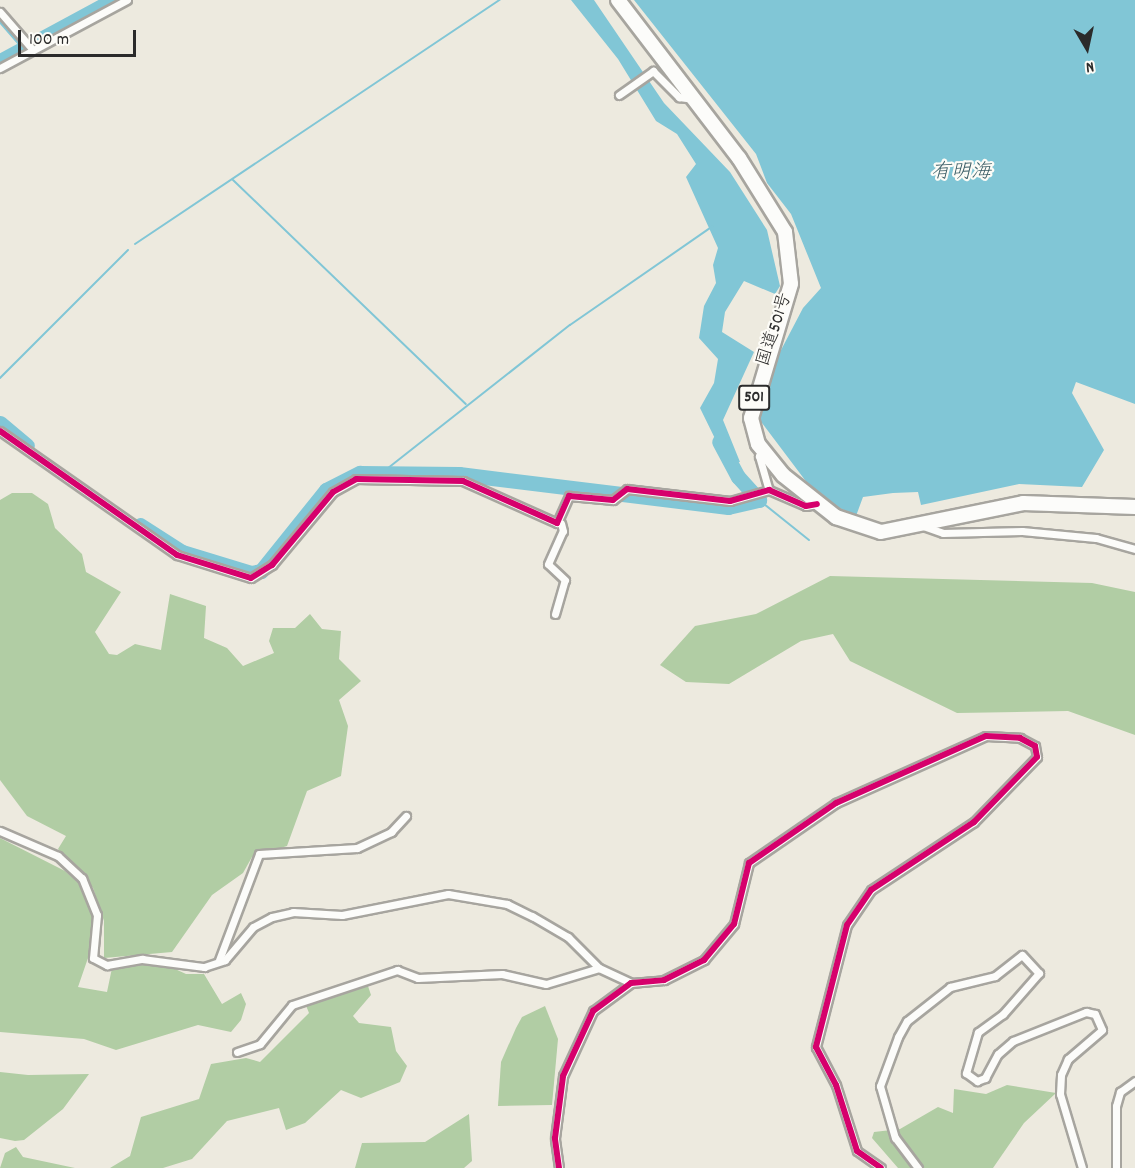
<!DOCTYPE html>
<html>
<head>
<meta charset="utf-8">
<style>
	body { margin:0 }
	#map { position:relative; width:1135px; height:1168px; overflow:hidden; background:#edeadf; font-family:Dekko,"Klee One",sans-serif }
	div>[style] { position:absolute }
	[style*='--x'] { left:calc(var(--x)*1px); top:calc(var(--y)*1px); width:calc(var(--w)*1px); rotate:calc(var(--a)*1deg) }
	.forest>* { inset:0; background:#b1cda4 }
	.water>* { inset:0; background:#81c6d6 }
	.stream>* { height:2px; margin:-1px; padding:0 1px; transform-origin:1px; border-radius:1px; background:#81c6d6 }
	.canal>* { height:8px; margin:-4px; padding:0 4px; transform-origin:4px; border-radius:4px; background:#81c6d6 }
	.river>* { height:15px; margin:-7.5px; padding:0 7.5px; transform-origin:7.5px; border-radius:7.5px; background:#81c6d6 }
	.roads { filter:drop-shadow(2px 0 #a7a59f) drop-shadow(-2px 0 #a7a59f) drop-shadow(0 2px #a7a59f) drop-shadow(0 -2px #a7a59f) }
	.street>* { height:7px; margin:-3.5px; padding:0 3.5px; transform-origin:3.5px; border-radius:3.5px; background:#fcfcfa }
	.highway>* { height:14px; margin:-7px; padding:0 7px; transform-origin:7px; border-radius:7px; background:#fcfcfa }
	.cycleway>* { height:6px; margin:-3px; padding:0 3px; transform-origin:3px; border-radius:3px; background:#d6006c }
	span { translate:-50% -50%; white-space:nowrap; text-align:center; line-height:1.15; -webkit-text-stroke:4.5px #fdfcf7; paint-order:stroke }
	.shield-label span { padding:2px 4px; background:#fdfcf7; border:2px solid; border-radius:4px; -webkit-text-stroke-width:0 }
	.shield-label { font-size:16px; color:#2b2b2b; font-weight:700 }
	.street-label { font-size:18px; color:#2b2b2b }
	.water-label { font-size:20px; color:#395c65; font-style:italic }
	.north { position:absolute; left:1057px; top:18px; width:60px; height:60px; -webkit-text-stroke:4px #fdfcf7; paint-order:stroke; rotate:171deg; font-size:16px; font-weight:700; line-height:24px; text-align:center; color:#2b2b2b }
	.north::after { content:''; display:block; margin:auto; width:21px; height:27px; background:#2b2b2b; clip-path:polygon(50% 0,100% 100%,50% 72%,0 100%) }
	.scale { position:absolute; left:18px; top:30px; width:118px; height:27px; box-sizing:border-box; border:3px solid #2b2b2b; border-top:0; padding-left:8px; font-size:18px; line-height:21px; white-space:nowrap; color:#2b2b2b; -webkit-text-stroke:4px #fdfcf7; paint-order:stroke }
</style>
</head>
<body>
<div id="map">
	<div class="forest">
		<i style="clip-path:polygon(12px 493px,32px 493px,48px 504px,55px 528px,82px 554px,86px 572px,121px 592px,95px 632px,109px 654px,117px 655px,135px 644px,161px 650px,170px 594px,206px 606px,204px 638px,227px 648px,243px 666px,274px 653px,269px 641px,273px 628px,295px 628px,310px 614px,322px 629px,341px 631px,339px 659px,361px 681px,339px 700px,348px 726px,341px 776px,307px 791px,287px 846px,252px 857px,243px 873px,212px 895px,172px 952px,104px 958px,104px 921px,93px 888px,58px 849px,66px 836px,27px 816px,0 780px,0 500px)"></i>
		<i style="clip-path:polygon(830px 576px,1092px 583px,1135px 592px,1135px 735px,1068px 711px,957px 713px,850px 661px,833px 634px,801px 641px,729px 684px,686px 682px,660px 665px,695px 626px,756px 614px)"></i>
		<i style="clip-path:polygon(0 838px,65px 871px,90px 893px,98px 929px,78px 987px,107px 992px,112px 968px,162px 963px,186px 974px,204px 974px,222px 1004px,241px 993px,246px 1004px,241px 1020px,231px 1032px,198px 1025px,116px 1050px,84px 1039px,0 1032px)"></i>
		<i style="clip-path:polygon(368px 986px,371px 995px,353px 1016px,359px 1023px,391px 1027px,396px 1051px,407px 1066px,400px 1082px,361px 1098px,341px 1090px,305px 1123px,286px 1130px,279px 1108px,227px 1121px,192px 1159px,163px 1168px,110px 1168px,130px 1156px,141px 1117px,199px 1099px,211px 1064px,246px 1058px,260px 1062px,309px 1013px,305px 1003px)"></i>
		<i style="clip-path:polygon(545px 1006px,558px 1039px,552px 1105px,498px 1106px,501px 1062px,516px 1028px,522px 1017px)"></i>
		<i style="clip-path:polygon(0 1072px,28px 1075px,89px 1074px,63px 1109px,24px 1140px,15px 1141px,0 1138px)"></i>
		<i style="clip-path:polygon(1007px 1085px,1056px 1093px,1024px 1123px,993px 1168px,898px 1168px,872px 1138px,874px 1132px,900px 1129px,938px 1107px,953px 1113px,954px 1089px,986px 1094px)"></i>
		<i style="clip-path:polygon(469px 1114px,472px 1161px,464px 1168px,355px 1168px,362px 1143px,425px 1142px)"></i>
		<i style="clip-path:polygon(16px 1147px,23px 1157px,75px 1168px,0 1168px,5px 1153px)"></i>
	</div>
	<div class="water">
		<i style="clip-path:polygon(571px 0,594px 0,664px 103px,730px 172px,767px 230px,780px 286px,775px 294px,744px 281px,725px 312px,722px 332px,754px 352px,723px 420px,740px 462px,726px 461px,700px 408px,714px 383px,718px 359px,699px 338px,704px 306px,716px 283px,713px 265px,718px 248px,686px 177px,696px 164px,677px 134px,656px 121px,618px 59px)"></i>
		<i style="clip-path:polygon(634px 0,1135px 0,1135px 404px,1076px 382px,1072px 393px,1104px 450px,1082px 487px,1019px 484px,921px 505px,918px 492px,893px 493px,863px 497px,856px 516px,823px 500px,811px 488px,759px 419px,769px 373px,803px 308px,821px 288px,791px 214px,767px 183px,756px 154px)"></i>
	</div>
	<div class="stream">
		<i style="--x:233;--y:180;--w:323;--a:43.9"></i>
		<i style="--x:135;--y:244;--w:439;--a:-33.8"></i>
		<i style="--x:0;--y:378;--w:181;--a:-45"></i>
		<i style="--x:383;--y:472;--w:238;--a:-38.2"></i>
		<i style="--x:570;--y:325;--w:174;--a:-34.7"></i>
		<i style="--x:759;--y:500;--w:64;--a:38.7"></i>
	</div>
	<div class="canal">
		<i style="--x:0;--y:18;--w:38;--a:49"></i>
	</div>
	<div class="river">
		<i style="--x:0;--y:61;--w:128;--a:-28.4"></i>
		<i style="--x:0;--y:423;--w:35;--a:40"></i>
		<i style="--x:140;--y:525;--w:50;--a:32.7"></i>
		<i style="--x:182;--y:552;--w:72;--a:16.9"></i>
		<i style="--x:251;--y:573;--w:10;--a:-11"></i>
		<i style="--x:261;--y:571;--w:104;--a:-51.3"></i>
		<i style="--x:326;--y:490;--w:38;--a:-27"></i>
		<i style="--x:360;--y:473;--w:99;--a:0.6"></i>
		<i style="--x:459;--y:474;--w:271;--a:7"></i>
		<i style="--x:728;--y:507;--w:32;--a:-13"></i>
		<i style="--x:759;--y:500;--w:31;--a:-132"></i>
		<i style="--x:738;--y:477;--w:40;--a:-118"></i>
	</div>
	<div class="roads">
		<div class="street">
			<i style="--x:0;--y:12;--w:50;--a:49"></i>
			<i style="--x:0;--y:68;--w:144;--a:-28.2"></i>
			<i style="--x:619;--y:95;--w:42;--a:-35.2"></i>
			<i style="--x:653;--y:71;--w:37;--a:45"></i>
			<i style="--x:679;--y:97;--w:15;--a:8"></i>
			<i style="--x:0;--y:431;--w:216;--a:35"></i>
			<i style="--x:177;--y:555;--w:77;--a:17.3"></i>
			<i style="--x:251;--y:578;--w:25;--a:-32"></i>
			<i style="--x:272;--y:565;--w:95;--a:-50.1"></i>
			<i style="--x:333;--y:492;--w:26;--a:-29"></i>
			<i style="--x:356;--y:479;--w:107;--a:1.1"></i>
			<i style="--x:463;--y:481;--w:103;--a:24.1"></i>
			<i style="--x:557;--y:523;--w:30;--a:-66"></i>
			<i style="--x:569;--y:496;--w:44;--a:5.2"></i>
			<i style="--x:613;--y:500;--w:18;--a:-38"></i>
			<i style="--x:627;--y:489;--w:104;--a:6.6"></i>
			<i style="--x:730;--y:501;--w:41;--a:-15.8"></i>
			<i style="--x:769;--y:490;--w:40;--a:23.4"></i>
			<i style="--x:806;--y:506;--w:11;--a:-10"></i>
			<i style="--x:762;--y:451;--w:6;--a:121"></i>
			<i style="--x:759;--y:456;--w:35;--a:74"></i>
			<i style="--x:923;--y:526;--w:21;--a:19"></i>
			<i style="--x:943;--y:533;--w:79;--a:-1.5"></i>
			<i style="--x:1022;--y:531;--w:74;--a:5.4"></i>
			<i style="--x:1096;--y:538;--w:41;--a:15.8"></i>
			<i style="--x:555;--y:614;--w:35;--a:-74"></i>
			<i style="--x:565;--y:580;--w:23;--a:-137"></i>
			<i style="--x:548;--y:564;--w:36;--a:-66"></i>
			<i style="--x:563;--y:531;--w:8;--a:-104"></i>
			<i style="--x:0;--y:831;--w:63;--a:23.3"></i>
			<i style="--x:58;--y:856;--w:33;--a:43"></i>
			<i style="--x:82;--y:878;--w:40;--a:68"></i>
			<i style="--x:97;--y:915;--w:43;--a:95.3"></i>
			<i style="--x:93;--y:958;--w:16;--a:27"></i>
			<i style="--x:107;--y:965;--w:36;--a:-10"></i>
			<i style="--x:142;--y:959;--w:63;--a:7.4"></i>
			<i style="--x:204;--y:967;--w:22;--a:-18"></i>
			<i style="--x:225;--y:960;--w:43;--a:-49.7"></i>
			<i style="--x:253;--y:927;--w:21;--a:-28"></i>
			<i style="--x:272;--y:917;--w:22;--a:-13"></i>
			<i style="--x:293;--y:912;--w:49;--a:3.5"></i>
			<i style="--x:342;--y:915;--w:108;--a:-11.2"></i>
			<i style="--x:448;--y:894;--w:60;--a:9.6"></i>
			<i style="--x:507;--y:904;--w:28;--a:26"></i>
			<i style="--x:532;--y:916;--w:42;--a:30.3"></i>
			<i style="--x:568;--y:937;--w:44;--a:45"></i>
			<i style="--x:599;--y:968;--w:35;--a:25"></i>
			<i style="--x:219;--y:960;--w:113;--a:-69.3"></i>
			<i style="--x:259;--y:854;--w:98;--a:-3.5"></i>
			<i style="--x:357;--y:848;--w:38;--a:-25"></i>
			<i style="--x:391;--y:832;--w:22;--a:-47"></i>
			<i style="--x:237;--y:1052;--w:24;--a:-19"></i>
			<i style="--x:260;--y:1044;--w:50;--a:-50.6"></i>
			<i style="--x:292;--y:1005;--w:111;--a:-18.4"></i>
			<i style="--x:397;--y:970;--w:22;--a:21"></i>
			<i style="--x:418;--y:978;--w:84;--a:-2.7"></i>
			<i style="--x:502;--y:974;--w:45;--a:12.8"></i>
			<i style="--x:546;--y:984;--w:55;--a:-16.8"></i>
			<i style="--x:559;--y:1168;--w:30;--a:-98"></i>
			<i style="--x:555;--y:1138;--w:63;--a:-82.6"></i>
			<i style="--x:563;--y:1076;--w:72;--a:-65.2"></i>
			<i style="--x:593;--y:1011;--w:47;--a:-36.4"></i>
			<i style="--x:631;--y:983;--w:33;--a:-5"></i>
			<i style="--x:664;--y:980;--w:45;--a:-26.6"></i>
			<i style="--x:704;--y:960;--w:47;--a:-50.2"></i>
			<i style="--x:734;--y:924;--w:63;--a:-76.2"></i>
			<i style="--x:749;--y:863;--w:106;--a:-34.6"></i>
			<i style="--x:836;--y:803;--w:164;--a:-24.1"></i>
			<i style="--x:986;--y:736;--w:34;--a:3"></i>
			<i style="--x:1020;--y:738;--w:17;--a:28"></i>
			<i style="--x:1035;--y:746;--w:11;--a:80"></i>
			<i style="--x:1037;--y:757;--w:91;--a:134.1"></i>
			<i style="--x:974;--y:822;--w:123;--a:146.6"></i>
			<i style="--x:871;--y:890;--w:42;--a:124.4"></i>
			<i style="--x:847;--y:925;--w:126;--a:104.3"></i>
			<i style="--x:816;--y:1047;--w:43;--a:62.2"></i>
			<i style="--x:836;--y:1085;--w:69;--a:72.3"></i>
			<i style="--x:857;--y:1151;--w:29;--a:35"></i>
			<i style="--x:918;--y:1168;--w:38;--a:-127"></i>
			<i style="--x:895;--y:1138;--w:54;--a:-106.1"></i>
			<i style="--x:880;--y:1086;--w:52;--a:-69.8"></i>
			<i style="--x:898;--y:1037;--w:18;--a:-61"></i>
			<i style="--x:907;--y:1021;--w:55;--a:-38.3"></i>
			<i style="--x:950;--y:987;--w:46;--a:-13.7"></i>
			<i style="--x:995;--y:976;--w:34;--a:-38"></i>
			<i style="--x:1022;--y:955;--w:25;--a:47"></i>
			<i style="--x:1039;--y:973;--w:55;--a:131.3"></i>
			<i style="--x:1003;--y:1014;--w:31;--a:144"></i>
			<i style="--x:978;--y:1032;--w:43;--a:106.3"></i>
			<i style="--x:966;--y:1073;--w:14;--a:36"></i>
			<i style="--x:977;--y:1081;--w:9;--a:-21"></i>
			<i style="--x:985;--y:1078;--w:27;--a:-62"></i>
			<i style="--x:998;--y:1054;--w:20;--a:-41"></i>
			<i style="--x:1013;--y:1041;--w:79;--a:-21.7"></i>
			<i style="--x:1086;--y:1012;--w:9;--a:13"></i>
			<i style="--x:1095;--y:1014;--w:17;--a:66"></i>
			<i style="--x:1102;--y:1030;--w:45;--a:139.5"></i>
			<i style="--x:1068;--y:1059;--w:17;--a:114"></i>
			<i style="--x:1061;--y:1075;--w:19;--a:93"></i>
			<i style="--x:1060;--y:1094;--w:77;--a:73.4"></i>
			<i style="--x:1116;--y:1168;--w:62;--a:-90"></i>
			<i style="--x:1116;--y:1106;--w:15;--a:-74"></i>
			<i style="--x:1120;--y:1092;--w:19;--a:-36"></i>
		</div>
		<div class="highway">
			<i style="--x:618;--y:0;--w:199;--a:52.6"></i>
			<i style="--x:739;--y:158;--w:87;--a:58.1"></i>
			<i style="--x:785;--y:232;--w:52;--a:83.4"></i>
			<i style="--x:791;--y:284;--w:140;--a:106.6"></i>
			<i style="--x:751;--y:418;--w:27;--a:75"></i>
			<i style="--x:758;--y:444;--w:40;--a:51"></i>
			<i style="--x:783;--y:475;--w:68;--a:38.4"></i>
			<i style="--x:836;--y:517;--w:47;--a:18.4"></i>
			<i style="--x:881;--y:532;--w:145;--a:-11.5"></i>
			<i style="--x:1023;--y:503;--w:112;--a:2"></i>
		</div>
	</div>
	<div class="cycleway">
		<i style="--x:0;--y:431;--w:216;--a:35"></i>
		<i style="--x:177;--y:555;--w:77;--a:17.3"></i>
		<i style="--x:251;--y:578;--w:25;--a:-32"></i>
		<i style="--x:272;--y:565;--w:95;--a:-50.1"></i>
		<i style="--x:333;--y:492;--w:26;--a:-29"></i>
		<i style="--x:356;--y:479;--w:107;--a:1.1"></i>
		<i style="--x:463;--y:481;--w:103;--a:24.1"></i>
		<i style="--x:557;--y:523;--w:30;--a:-66"></i>
		<i style="--x:569;--y:496;--w:44;--a:5.2"></i>
		<i style="--x:613;--y:500;--w:18;--a:-38"></i>
		<i style="--x:627;--y:489;--w:104;--a:6.6"></i>
		<i style="--x:730;--y:501;--w:41;--a:-15.8"></i>
		<i style="--x:769;--y:490;--w:40;--a:23.4"></i>
		<i style="--x:806;--y:506;--w:11;--a:-10"></i>
		<i style="--x:559;--y:1168;--w:30;--a:-98"></i>
		<i style="--x:555;--y:1138;--w:63;--a:-82.6"></i>
		<i style="--x:563;--y:1076;--w:72;--a:-65.2"></i>
		<i style="--x:593;--y:1011;--w:47;--a:-36.4"></i>
		<i style="--x:631;--y:983;--w:33;--a:-5"></i>
		<i style="--x:664;--y:980;--w:45;--a:-26.6"></i>
		<i style="--x:704;--y:960;--w:47;--a:-50.2"></i>
		<i style="--x:734;--y:924;--w:63;--a:-76.2"></i>
		<i style="--x:749;--y:863;--w:106;--a:-34.6"></i>
		<i style="--x:836;--y:803;--w:164;--a:-24.1"></i>
		<i style="--x:986;--y:736;--w:34;--a:3"></i>
		<i style="--x:1020;--y:738;--w:17;--a:28"></i>
		<i style="--x:1035;--y:746;--w:11;--a:80"></i>
		<i style="--x:1037;--y:757;--w:91;--a:134.1"></i>
		<i style="--x:974;--y:822;--w:123;--a:146.6"></i>
		<i style="--x:871;--y:890;--w:42;--a:124.4"></i>
		<i style="--x:847;--y:925;--w:126;--a:104.3"></i>
		<i style="--x:816;--y:1047;--w:43;--a:62.2"></i>
		<i style="--x:836;--y:1085;--w:69;--a:72.3"></i>
		<i style="--x:857;--y:1151;--w:29;--a:35"></i>
	</div>
	<div class="shield-label">
		<span style="left:754px;top:398px">501</span>
	</div>
	<div class="street-label">
		<span style="left:776px;top:330px;rotate:-72deg">国道501号</span>
	</div>
	<div class="water-label">
		<span style="left:961px;top:173px">有明海</span>
	</div>
	<div class="north">N</div>
	<div class="scale">100 m</div>
</div>
</body>
</html>
